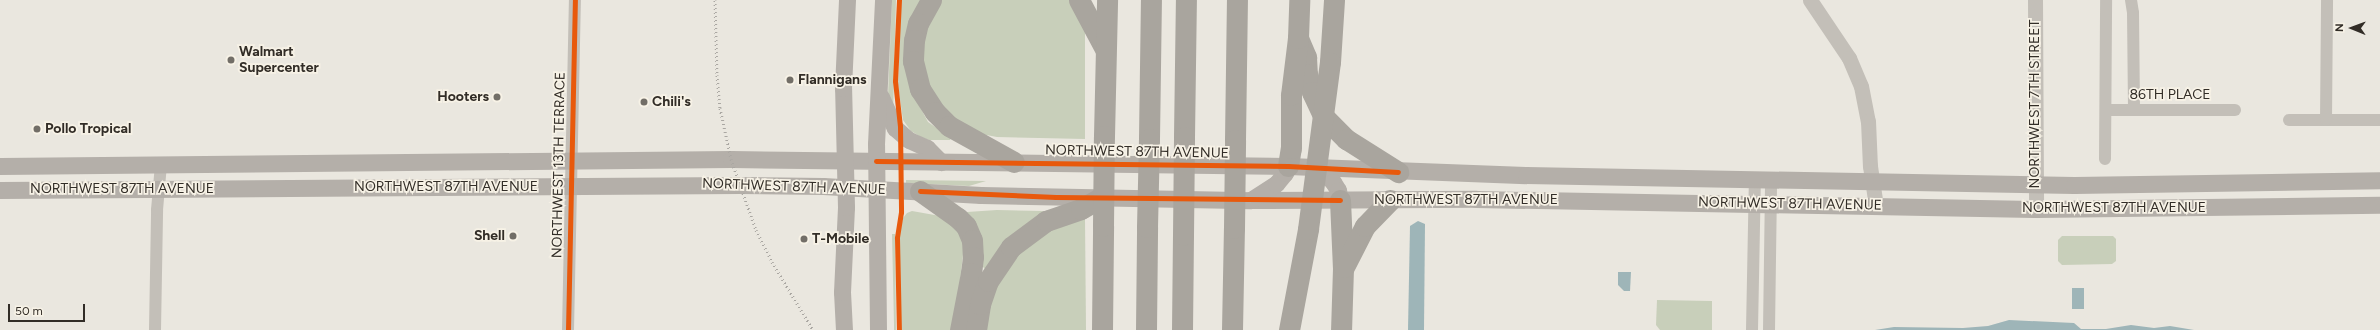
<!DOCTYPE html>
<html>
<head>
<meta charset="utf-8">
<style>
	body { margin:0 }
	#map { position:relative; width:2380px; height:330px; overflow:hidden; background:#eae7df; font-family:Figtree,sans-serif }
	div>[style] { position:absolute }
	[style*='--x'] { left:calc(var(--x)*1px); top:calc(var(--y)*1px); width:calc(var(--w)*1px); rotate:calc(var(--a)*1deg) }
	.green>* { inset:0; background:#c8cfba }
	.water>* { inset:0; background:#9eb5b8; transform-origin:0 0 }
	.minor>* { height:12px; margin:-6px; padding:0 6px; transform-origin:6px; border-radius:6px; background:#c3bfb8 }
	.tertiary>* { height:15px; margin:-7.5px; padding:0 7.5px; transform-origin:7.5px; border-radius:7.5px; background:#c3bfb8 }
	.secondary>* { height:17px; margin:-8.5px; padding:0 8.5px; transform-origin:8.5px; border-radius:8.5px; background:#b4afa9 }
	.motorway>* { height:21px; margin:-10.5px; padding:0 10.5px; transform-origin:10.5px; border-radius:10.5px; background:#a9a59e }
	.rail>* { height:3px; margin-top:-1.5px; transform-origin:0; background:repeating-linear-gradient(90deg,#aaa7a2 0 1px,transparent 0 4px) }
	.motorway-bridge>* { height:21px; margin:-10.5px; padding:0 10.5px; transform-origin:10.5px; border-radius:10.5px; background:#a9a59e }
	.cycleway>* { height:5px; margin:-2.5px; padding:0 2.5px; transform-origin:2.5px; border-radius:2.5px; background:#e8590c }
	.dots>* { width:11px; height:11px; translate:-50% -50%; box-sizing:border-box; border:2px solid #f7f2e6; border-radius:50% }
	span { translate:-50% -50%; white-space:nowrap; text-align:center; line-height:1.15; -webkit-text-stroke:3.5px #f7f2e6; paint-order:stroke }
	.poi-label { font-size:14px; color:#322d27; font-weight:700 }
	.left { translate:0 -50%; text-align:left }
	.right { translate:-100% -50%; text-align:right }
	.street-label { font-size:14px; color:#322d27 }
	.north { position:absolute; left:2332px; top:8px; width:40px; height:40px; -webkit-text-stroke:3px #f7f2e6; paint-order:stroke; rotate:271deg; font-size:11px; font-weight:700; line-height:16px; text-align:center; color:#322d27 }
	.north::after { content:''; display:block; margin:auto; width:14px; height:18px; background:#322d27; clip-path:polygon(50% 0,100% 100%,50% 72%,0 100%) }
	.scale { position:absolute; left:8px; top:304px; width:77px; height:18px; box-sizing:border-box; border:2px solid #322d27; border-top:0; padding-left:5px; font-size:12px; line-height:14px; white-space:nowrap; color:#322d27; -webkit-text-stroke:3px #f7f2e6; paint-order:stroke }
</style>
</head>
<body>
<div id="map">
	<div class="green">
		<i style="clip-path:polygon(892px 0,896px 0,893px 115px,888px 96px)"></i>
		<i style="clip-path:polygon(901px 0,922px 0,912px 92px,928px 122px,951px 138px,950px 140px,929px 140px,921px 137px,911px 131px,903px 120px,898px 85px)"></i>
		<i style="clip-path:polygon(937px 0,1069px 0,1085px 30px,1085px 139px,997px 137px,981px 134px,957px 123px,925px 84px,920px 40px)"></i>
		<i style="clip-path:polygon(906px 180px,986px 181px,969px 186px,906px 183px)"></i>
		<i style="clip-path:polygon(997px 210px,1044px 211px,986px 270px,981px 265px,965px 214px,967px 212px)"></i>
		<i style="clip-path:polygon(912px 211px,940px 216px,965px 235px,955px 330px,901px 330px,899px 236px,903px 218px,907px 213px)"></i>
		<i style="clip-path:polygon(1085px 219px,1086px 330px,982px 330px,994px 282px,1036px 233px)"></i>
		<i style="clip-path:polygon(892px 234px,895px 234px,896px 330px,894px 330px,894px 324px)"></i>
		<i style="clip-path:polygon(2062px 236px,2113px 236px,2116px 239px,2116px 261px,2112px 264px,2062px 265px,2058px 261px,2058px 240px)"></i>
		<i style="clip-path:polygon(1657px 300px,1712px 301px,1712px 330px,1660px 330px,1656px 325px)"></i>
	</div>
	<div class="water">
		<i style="clip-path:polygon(1418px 221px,1425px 224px,1424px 330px,1408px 330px,1410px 226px)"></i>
		<i style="clip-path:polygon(1618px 272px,1631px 272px,1630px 291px,1624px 291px,1618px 285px)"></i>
		<i style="left:2072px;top:288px;width:12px;height:21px"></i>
		<i style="clip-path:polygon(2009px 320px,2074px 323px,2081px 329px,2106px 329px,2131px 325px,2154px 328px,2170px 326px,2194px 330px,1875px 330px,1894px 327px,1963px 328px,1988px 326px)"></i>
	</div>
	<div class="minor">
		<i style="--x:2131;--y:0;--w:13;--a:81"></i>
		<i style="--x:2133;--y:13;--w:97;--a:89.4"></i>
		<i style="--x:2106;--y:110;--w:129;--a:0"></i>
		<i style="--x:2289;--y:120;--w:91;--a:0"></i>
		<i style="--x:2326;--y:120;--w:120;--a:-89.5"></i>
		<i style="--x:2105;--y:159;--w:159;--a:-89.6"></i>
		<i style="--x:155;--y:330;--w:120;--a:-89"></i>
		<i style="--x:157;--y:210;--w:46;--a:-85"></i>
		<i style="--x:568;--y:330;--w:330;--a:-88.8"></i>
		<i style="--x:1752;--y:330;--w:150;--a:-88.9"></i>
		<i style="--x:1769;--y:330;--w:150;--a:-89.2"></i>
	</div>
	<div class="tertiary">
		<i style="--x:1810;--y:0;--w:70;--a:56.1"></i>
		<i style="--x:1849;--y:58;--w:30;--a:67"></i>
		<i style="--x:1861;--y:86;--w:36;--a:79"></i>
		<i style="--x:1868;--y:121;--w:45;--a:87.5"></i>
		<i style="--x:1870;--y:166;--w:40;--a:81.5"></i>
		<i style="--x:2035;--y:0;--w:209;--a:89.7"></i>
	</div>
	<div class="secondary">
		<i style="--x:881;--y:97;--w:34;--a:66"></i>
		<i style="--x:895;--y:128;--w:18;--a:41"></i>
		<i style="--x:909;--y:140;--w:20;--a:24"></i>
		<i style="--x:927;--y:148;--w:20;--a:45"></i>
		<i style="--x:0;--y:166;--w:731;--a:-0.55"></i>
		<i style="--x:731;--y:159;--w:557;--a:0.72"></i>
		<i style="--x:1288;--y:166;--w:238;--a:2.2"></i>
		<i style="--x:1526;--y:175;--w:548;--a:1.05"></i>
		<i style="--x:2074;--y:185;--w:306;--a:-0.9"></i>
		<i style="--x:1312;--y:168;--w:16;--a:27"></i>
		<i style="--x:1326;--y:175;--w:10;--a:45"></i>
		<i style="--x:1333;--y:182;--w:9;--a:58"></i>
		<i style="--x:1338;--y:190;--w:10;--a:79"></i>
		<i style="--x:0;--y:190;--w:739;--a:-0.39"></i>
		<i style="--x:739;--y:185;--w:84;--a:0.7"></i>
		<i style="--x:823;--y:186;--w:158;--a:3.3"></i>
		<i style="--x:981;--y:195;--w:270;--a:1.1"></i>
		<i style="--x:1251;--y:200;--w:225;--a:-0.3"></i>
		<i style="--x:1476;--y:199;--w:560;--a:1.02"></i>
		<i style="--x:2036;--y:209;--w:344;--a:-0.7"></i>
		<i style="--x:1251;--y:200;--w:30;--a:-33"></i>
		<i style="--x:1276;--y:184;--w:14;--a:-51"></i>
		<i style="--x:1285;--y:173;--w:8;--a:-67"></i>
		<i style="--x:844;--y:330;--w:38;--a:-93"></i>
		<i style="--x:842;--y:292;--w:85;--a:-87.3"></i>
		<i style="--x:846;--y:207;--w:119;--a:-91.4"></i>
		<i style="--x:843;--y:88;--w:88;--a:-87.4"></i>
		<i style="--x:878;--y:330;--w:186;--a:-90.6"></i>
		<i style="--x:876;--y:144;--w:144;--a:-87.2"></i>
	</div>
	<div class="motorway">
		<i style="--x:931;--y:0;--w:26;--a:119"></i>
		<i style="--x:918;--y:23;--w:17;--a:103"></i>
		<i style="--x:914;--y:40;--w:21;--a:93"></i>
		<i style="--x:913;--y:61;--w:29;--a:76"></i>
		<i style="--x:920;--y:89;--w:27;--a:57"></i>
		<i style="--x:935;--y:112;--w:20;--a:45"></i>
		<i style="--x:949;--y:126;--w:74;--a:29"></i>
		<i style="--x:1079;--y:0;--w:55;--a:62"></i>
		<i style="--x:1298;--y:38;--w:21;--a:67"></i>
		<i style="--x:1306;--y:57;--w:17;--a:87"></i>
		<i style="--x:1307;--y:74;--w:19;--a:74"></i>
		<i style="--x:1312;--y:92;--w:26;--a:65"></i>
		<i style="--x:1323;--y:116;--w:33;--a:45"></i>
		<i style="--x:1346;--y:139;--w:62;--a:32.4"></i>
		<i style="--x:1330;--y:62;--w:62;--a:-86.3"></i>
		<i style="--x:1104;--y:136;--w:136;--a:-88.7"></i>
		<i style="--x:1184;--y:137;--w:137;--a:-89.2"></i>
		<i style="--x:1149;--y:139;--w:139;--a:-89.2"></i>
		<i style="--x:1235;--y:140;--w:140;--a:-89.2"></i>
		<i style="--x:1288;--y:166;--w:18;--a:-81"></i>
		<i style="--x:1291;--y:148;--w:53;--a:-90"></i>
		<i style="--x:1291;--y:95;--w:57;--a:-83"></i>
		<i style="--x:1298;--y:38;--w:38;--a:-88"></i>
		<i style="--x:920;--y:191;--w:47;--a:35.4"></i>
		<i style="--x:958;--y:218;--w:11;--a:45"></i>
		<i style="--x:966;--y:226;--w:15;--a:67"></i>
		<i style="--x:972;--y:240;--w:17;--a:87"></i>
		<i style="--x:973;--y:257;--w:16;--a:97"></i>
		<i style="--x:971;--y:273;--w:58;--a:100.9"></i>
		<i style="--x:1340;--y:200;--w:68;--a:87.5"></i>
		<i style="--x:1343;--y:268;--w:62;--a:91.8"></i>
		<i style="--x:1344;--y:267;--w:46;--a:-62.9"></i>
		<i style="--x:1365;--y:226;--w:36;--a:-46"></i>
		<i style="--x:976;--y:330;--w:26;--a:-81"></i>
		<i style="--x:980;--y:304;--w:24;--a:-71"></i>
		<i style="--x:988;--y:281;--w:41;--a:-55.9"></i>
		<i style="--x:1011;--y:247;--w:44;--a:-36.6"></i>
		<i style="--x:1046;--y:221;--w:37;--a:-19"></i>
		<i style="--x:1081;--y:209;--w:24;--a:-30"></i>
		<i style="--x:1102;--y:330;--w:104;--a:-89.4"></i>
		<i style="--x:1146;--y:330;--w:103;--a:-89.4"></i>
		<i style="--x:1182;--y:330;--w:95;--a:-89.4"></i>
		<i style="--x:1232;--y:330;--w:102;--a:-88.9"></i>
		<i style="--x:1289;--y:330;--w:103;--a:-79.3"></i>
	</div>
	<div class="rail">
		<i style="--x:715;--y:0;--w:75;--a:88.5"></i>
		<i style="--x:717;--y:75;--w:33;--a:85"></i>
		<i style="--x:720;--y:108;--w:52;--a:77.8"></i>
		<i style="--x:731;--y:159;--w:75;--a:70.6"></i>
		<i style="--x:756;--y:230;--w:36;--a:63"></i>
		<i style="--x:772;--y:262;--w:79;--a:58.9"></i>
	</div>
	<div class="motorway-bridge">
		<i style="--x:1103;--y:226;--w:90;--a:-89.4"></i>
		<i style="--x:1147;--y:227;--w:88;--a:-88.7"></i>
		<i style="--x:1234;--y:228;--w:88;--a:-89.3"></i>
		<i style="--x:1308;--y:229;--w:168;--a:-82.5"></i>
		<i style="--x:1183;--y:235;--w:98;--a:-89.4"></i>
	</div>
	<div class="cycleway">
		<i style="--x:899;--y:0;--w:81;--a:92.8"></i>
		<i style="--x:895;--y:81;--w:45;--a:83.7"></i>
		<i style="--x:900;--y:126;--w:86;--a:89.3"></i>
		<i style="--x:901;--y:212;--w:26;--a:99"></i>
		<i style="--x:897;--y:238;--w:92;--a:88.8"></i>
		<i style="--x:876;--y:161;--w:412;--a:0.7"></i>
		<i style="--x:1288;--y:166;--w:110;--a:3.1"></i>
		<i style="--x:920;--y:191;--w:136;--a:2.5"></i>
		<i style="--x:1056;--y:197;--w:284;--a:0.6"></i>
		<i style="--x:568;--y:330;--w:330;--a:-88.8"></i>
	</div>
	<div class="dots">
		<i style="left:231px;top:60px;background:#726e67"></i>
		<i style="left:790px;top:80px;background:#726e67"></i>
		<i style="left:497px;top:97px;background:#726e67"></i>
		<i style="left:644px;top:102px;background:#726e67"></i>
		<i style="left:37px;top:129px;background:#726e67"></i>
		<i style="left:513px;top:236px;background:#726e67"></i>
		<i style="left:804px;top:239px;background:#726e67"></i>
	</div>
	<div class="poi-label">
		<span class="left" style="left:239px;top:60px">Walmart<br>Supercenter</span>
		<span class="left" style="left:798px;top:80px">Flannigans</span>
		<span class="right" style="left:489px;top:97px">Hooters</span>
		<span class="left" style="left:652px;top:102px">Chili's</span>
		<span class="left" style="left:45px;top:129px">Pollo Tropical</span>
		<span class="right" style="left:505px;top:236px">Shell</span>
		<span class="left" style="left:812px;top:239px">T-Mobile</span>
	</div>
	<div class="street-label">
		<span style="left:2170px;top:95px">86TH PLACE</span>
		<span style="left:2035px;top:104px;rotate:-90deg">NORTHWEST 7TH STREET</span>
		<span style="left:1137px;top:152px;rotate:1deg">NORTHWEST 87TH AVENUE</span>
		<span style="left:559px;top:165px;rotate:-89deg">NORTHWEST 13TH TERRACE</span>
		<span style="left:446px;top:187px">NORTHWEST 87TH AVENUE</span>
		<span style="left:794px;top:187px;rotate:2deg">NORTHWEST 87TH AVENUE</span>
		<span style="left:122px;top:189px">NORTHWEST 87TH AVENUE</span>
		<span style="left:1466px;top:200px">NORTHWEST 87TH AVENUE</span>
		<span style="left:1790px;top:204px;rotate:1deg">NORTHWEST 87TH AVENUE</span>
		<span style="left:2114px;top:208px">NORTHWEST 87TH AVENUE</span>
	</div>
	<div class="north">N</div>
	<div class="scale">50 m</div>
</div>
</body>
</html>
